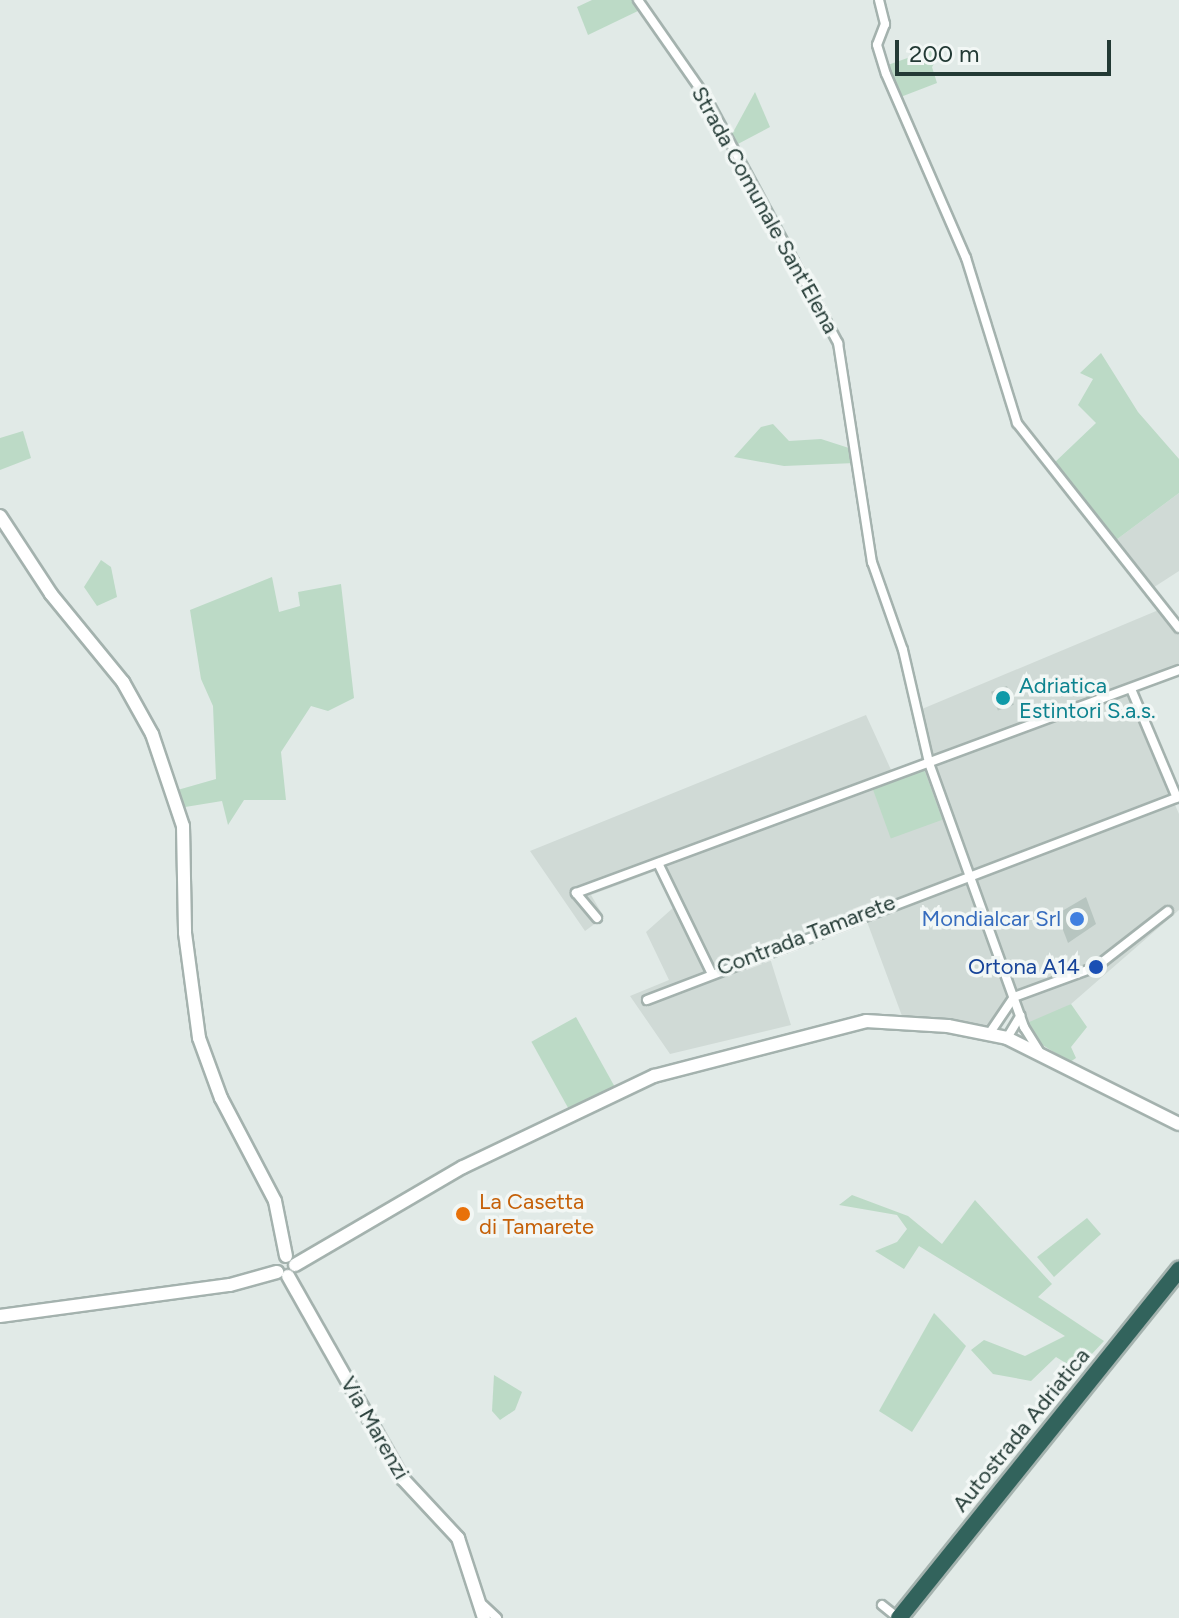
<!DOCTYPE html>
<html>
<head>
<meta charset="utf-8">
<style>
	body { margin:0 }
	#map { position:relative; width:1179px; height:1618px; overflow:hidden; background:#e1eae7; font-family:Figtree,sans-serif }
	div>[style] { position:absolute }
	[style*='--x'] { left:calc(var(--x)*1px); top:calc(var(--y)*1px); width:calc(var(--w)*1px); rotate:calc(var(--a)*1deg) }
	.built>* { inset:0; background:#d0dad6 }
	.green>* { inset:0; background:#bcdac6; transform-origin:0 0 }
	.building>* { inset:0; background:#b7c5c0; transform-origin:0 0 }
	.roads { filter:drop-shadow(2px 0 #a4b2ae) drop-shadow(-2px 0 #a4b2ae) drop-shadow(0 2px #a4b2ae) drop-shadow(0 -2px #a4b2ae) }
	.street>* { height:8px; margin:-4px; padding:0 4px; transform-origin:4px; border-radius:4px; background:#fff }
	.secondary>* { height:12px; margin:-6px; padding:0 6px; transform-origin:6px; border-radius:6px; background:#fff }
	.highway>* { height:16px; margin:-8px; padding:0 8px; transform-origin:8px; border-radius:8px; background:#32635c }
	.dots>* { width:22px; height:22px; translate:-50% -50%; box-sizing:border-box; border:4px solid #f2f7f5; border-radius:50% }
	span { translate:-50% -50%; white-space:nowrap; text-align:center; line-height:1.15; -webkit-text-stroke:7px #f2f7f5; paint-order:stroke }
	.street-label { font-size:22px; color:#233a35 }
	.culture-label { font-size:22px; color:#0d838f }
	.left { translate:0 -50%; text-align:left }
	.shop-label { font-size:22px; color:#366cbe }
	.right { translate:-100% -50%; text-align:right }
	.transit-label { font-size:22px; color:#164399 }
	.food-label { font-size:22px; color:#c56008 }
	.scale { position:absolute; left:895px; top:40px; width:216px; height:36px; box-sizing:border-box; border:4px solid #233a35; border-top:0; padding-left:10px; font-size:24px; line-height:28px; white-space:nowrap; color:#233a35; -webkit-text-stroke:6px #f2f7f5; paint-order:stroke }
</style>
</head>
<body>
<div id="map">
	<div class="built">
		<i style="clip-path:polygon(1179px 493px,1179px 571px,1148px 591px,1112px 543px)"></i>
		<i style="clip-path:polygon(1161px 609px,1179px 632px,1179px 673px,1127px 694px,1179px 814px,1179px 910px,1071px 1004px,1038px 1023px,1027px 1023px,1021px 1001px,1010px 997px,986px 1029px,902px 1016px,866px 919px,769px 955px,791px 1025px,670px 1054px,630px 996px,669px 980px,646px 932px,674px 907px,655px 871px,591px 895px,604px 917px,585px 931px,530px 851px,866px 715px,892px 772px,932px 756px,922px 709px)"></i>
	</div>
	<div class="green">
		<i style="clip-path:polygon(592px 0,632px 0,640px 10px,588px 35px,577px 7px)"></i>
		<i style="clip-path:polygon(930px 50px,939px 57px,932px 67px,937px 83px,898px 98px,885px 66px)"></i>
		<i style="clip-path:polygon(755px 92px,770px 127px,736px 145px,731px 136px)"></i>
		<i style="clip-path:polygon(1101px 353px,1138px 412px,1179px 459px,1179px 493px,1112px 543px,1053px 464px,1096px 423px,1078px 405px,1093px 379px,1080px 373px)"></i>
		<i style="clip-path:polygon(773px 424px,789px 441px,821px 439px,852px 449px,855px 463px,784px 466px,734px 457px,761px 427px)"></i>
		<i style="clip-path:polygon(23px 431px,31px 458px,0 470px,0 438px)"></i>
		<i style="clip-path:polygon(101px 560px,111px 567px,117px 597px,97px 606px,84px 587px)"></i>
		<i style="clip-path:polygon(272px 577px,279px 612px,300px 606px,298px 592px,341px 584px,354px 698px,328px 711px,311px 706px,281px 752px,286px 800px,244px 800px,228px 825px,222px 801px,179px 808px,174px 791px,216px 779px,213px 706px,201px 679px,190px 610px)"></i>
		<i style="left:924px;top:769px;width:54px;height:55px;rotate:70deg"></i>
		<i style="clip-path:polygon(1071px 1004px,1087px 1027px,1071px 1047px,1076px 1058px,1070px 1062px,1036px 1041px,1027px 1023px)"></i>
		<i style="left:576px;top:1017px;width:79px;height:51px;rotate:61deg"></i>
		<i style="clip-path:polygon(852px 1195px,908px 1216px,942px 1244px,975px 1200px,1052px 1284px,1038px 1297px,1104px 1341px,1077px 1370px,1056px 1357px,1031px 1381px,993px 1374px,971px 1350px,984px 1340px,1025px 1356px,1065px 1336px,919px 1246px,904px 1269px,875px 1251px,897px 1242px,907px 1229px,897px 1215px,839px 1205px)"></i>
		<i style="clip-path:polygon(1087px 1218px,1101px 1234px,1054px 1277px,1037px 1257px)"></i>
		<i style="clip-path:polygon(934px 1313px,966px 1346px,912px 1432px,879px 1411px)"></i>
		<i style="clip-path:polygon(494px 1375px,522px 1392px,515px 1410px,500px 1420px,492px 1411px)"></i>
	</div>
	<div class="building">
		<i style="left:1007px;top:686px;width:20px;height:17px;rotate:70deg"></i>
		<i style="clip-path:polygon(1086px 897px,1096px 924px,1068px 943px,1057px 914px)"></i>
	</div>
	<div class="roads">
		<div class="street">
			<i style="--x:638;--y:0;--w:117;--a:55.1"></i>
			<i style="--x:705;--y:96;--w:281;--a:61.7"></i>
			<i style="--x:838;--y:343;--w:222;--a:81.2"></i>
			<i style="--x:872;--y:562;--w:93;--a:70.6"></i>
			<i style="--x:903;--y:650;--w:116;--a:77"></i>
			<i style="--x:929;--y:763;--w:281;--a:70.2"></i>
			<i style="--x:1024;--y:1027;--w:28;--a:58"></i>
			<i style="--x:879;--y:0;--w:25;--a:76"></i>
			<i style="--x:885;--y:24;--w:22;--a:111"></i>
			<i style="--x:877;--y:45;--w:30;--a:73"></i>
			<i style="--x:886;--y:74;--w:201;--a:66.5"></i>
			<i style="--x:966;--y:258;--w:173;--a:72.8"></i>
			<i style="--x:1017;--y:423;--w:261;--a:51.7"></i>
			<i style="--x:1131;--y:689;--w:118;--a:67.1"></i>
			<i style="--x:658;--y:863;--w:121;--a:64.1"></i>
			<i style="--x:597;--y:918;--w:33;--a:-130"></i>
			<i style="--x:576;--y:893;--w:643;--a:-20.3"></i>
			<i style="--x:647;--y:1000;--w:569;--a:-20.89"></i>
			<i style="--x:989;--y:1034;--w:45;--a:-56"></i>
			<i style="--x:1014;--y:997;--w:87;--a:-20.1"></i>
			<i style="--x:1096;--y:967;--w:91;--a:-37.9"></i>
			<i style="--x:1007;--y:1038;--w:26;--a:-59"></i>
			<i style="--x:483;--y:1605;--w:19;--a:43"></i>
			<i style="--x:882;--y:1605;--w:21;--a:39"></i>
		</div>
		<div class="secondary">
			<i style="--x:0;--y:516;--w:93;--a:56.8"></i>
			<i style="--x:51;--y:594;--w:114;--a:50.7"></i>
			<i style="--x:123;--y:682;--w:60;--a:60.9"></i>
			<i style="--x:152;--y:734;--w:97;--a:71.4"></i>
			<i style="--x:183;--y:826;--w:107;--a:88.9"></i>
			<i style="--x:185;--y:933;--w:106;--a:82.4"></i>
			<i style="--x:199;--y:1038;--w:64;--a:69.9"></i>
			<i style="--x:221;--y:1098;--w:116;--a:62.3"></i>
			<i style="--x:275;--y:1201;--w:56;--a:78.7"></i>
			<i style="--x:295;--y:1265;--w:194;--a:-30.3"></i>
			<i style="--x:463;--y:1167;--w:212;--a:-25.5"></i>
			<i style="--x:654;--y:1076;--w:219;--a:-14.5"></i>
			<i style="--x:866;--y:1021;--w:82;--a:3.5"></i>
			<i style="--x:948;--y:1026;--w:60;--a:11.5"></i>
			<i style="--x:1007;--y:1038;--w:192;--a:26.6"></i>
			<i style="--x:288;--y:1276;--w:233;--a:60.5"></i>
			<i style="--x:403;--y:1479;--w:81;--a:47"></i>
			<i style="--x:458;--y:1538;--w:84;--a:72"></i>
			<i style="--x:0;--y:1316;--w:232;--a:-7.7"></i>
			<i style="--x:230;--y:1285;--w:49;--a:-15.5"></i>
		</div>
		<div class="highway">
			<i style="--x:899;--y:1618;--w:447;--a:-51.2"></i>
		</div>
	</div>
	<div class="dots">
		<i style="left:1003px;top:698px;background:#0f9aa8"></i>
		<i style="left:1077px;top:919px;background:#3f7fe0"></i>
		<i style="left:1096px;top:967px;background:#1a4fb4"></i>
		<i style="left:463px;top:1214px;background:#e8710a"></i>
	</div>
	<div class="street-label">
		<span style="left:765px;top:210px;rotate:61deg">Strada Comunale Sant'Elena</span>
		<span style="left:806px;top:935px;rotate:-21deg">Contrada Tamarete</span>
		<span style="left:375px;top:1428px;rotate:60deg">Via Marenzi</span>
		<span style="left:1021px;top:1430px;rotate:-51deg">Autostrada Adriatica</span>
	</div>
	<div class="culture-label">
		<span class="left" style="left:1019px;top:698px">Adriatica<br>Estintori S.a.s.</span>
	</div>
	<div class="shop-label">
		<span class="right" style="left:1061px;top:919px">Mondialcar Srl</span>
	</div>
	<div class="transit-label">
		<span class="right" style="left:1080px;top:967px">Ortona A14</span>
	</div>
	<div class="food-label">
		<span class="left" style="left:479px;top:1214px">La Casetta<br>di Tamarete</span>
	</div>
	<div class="scale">200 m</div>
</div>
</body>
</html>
